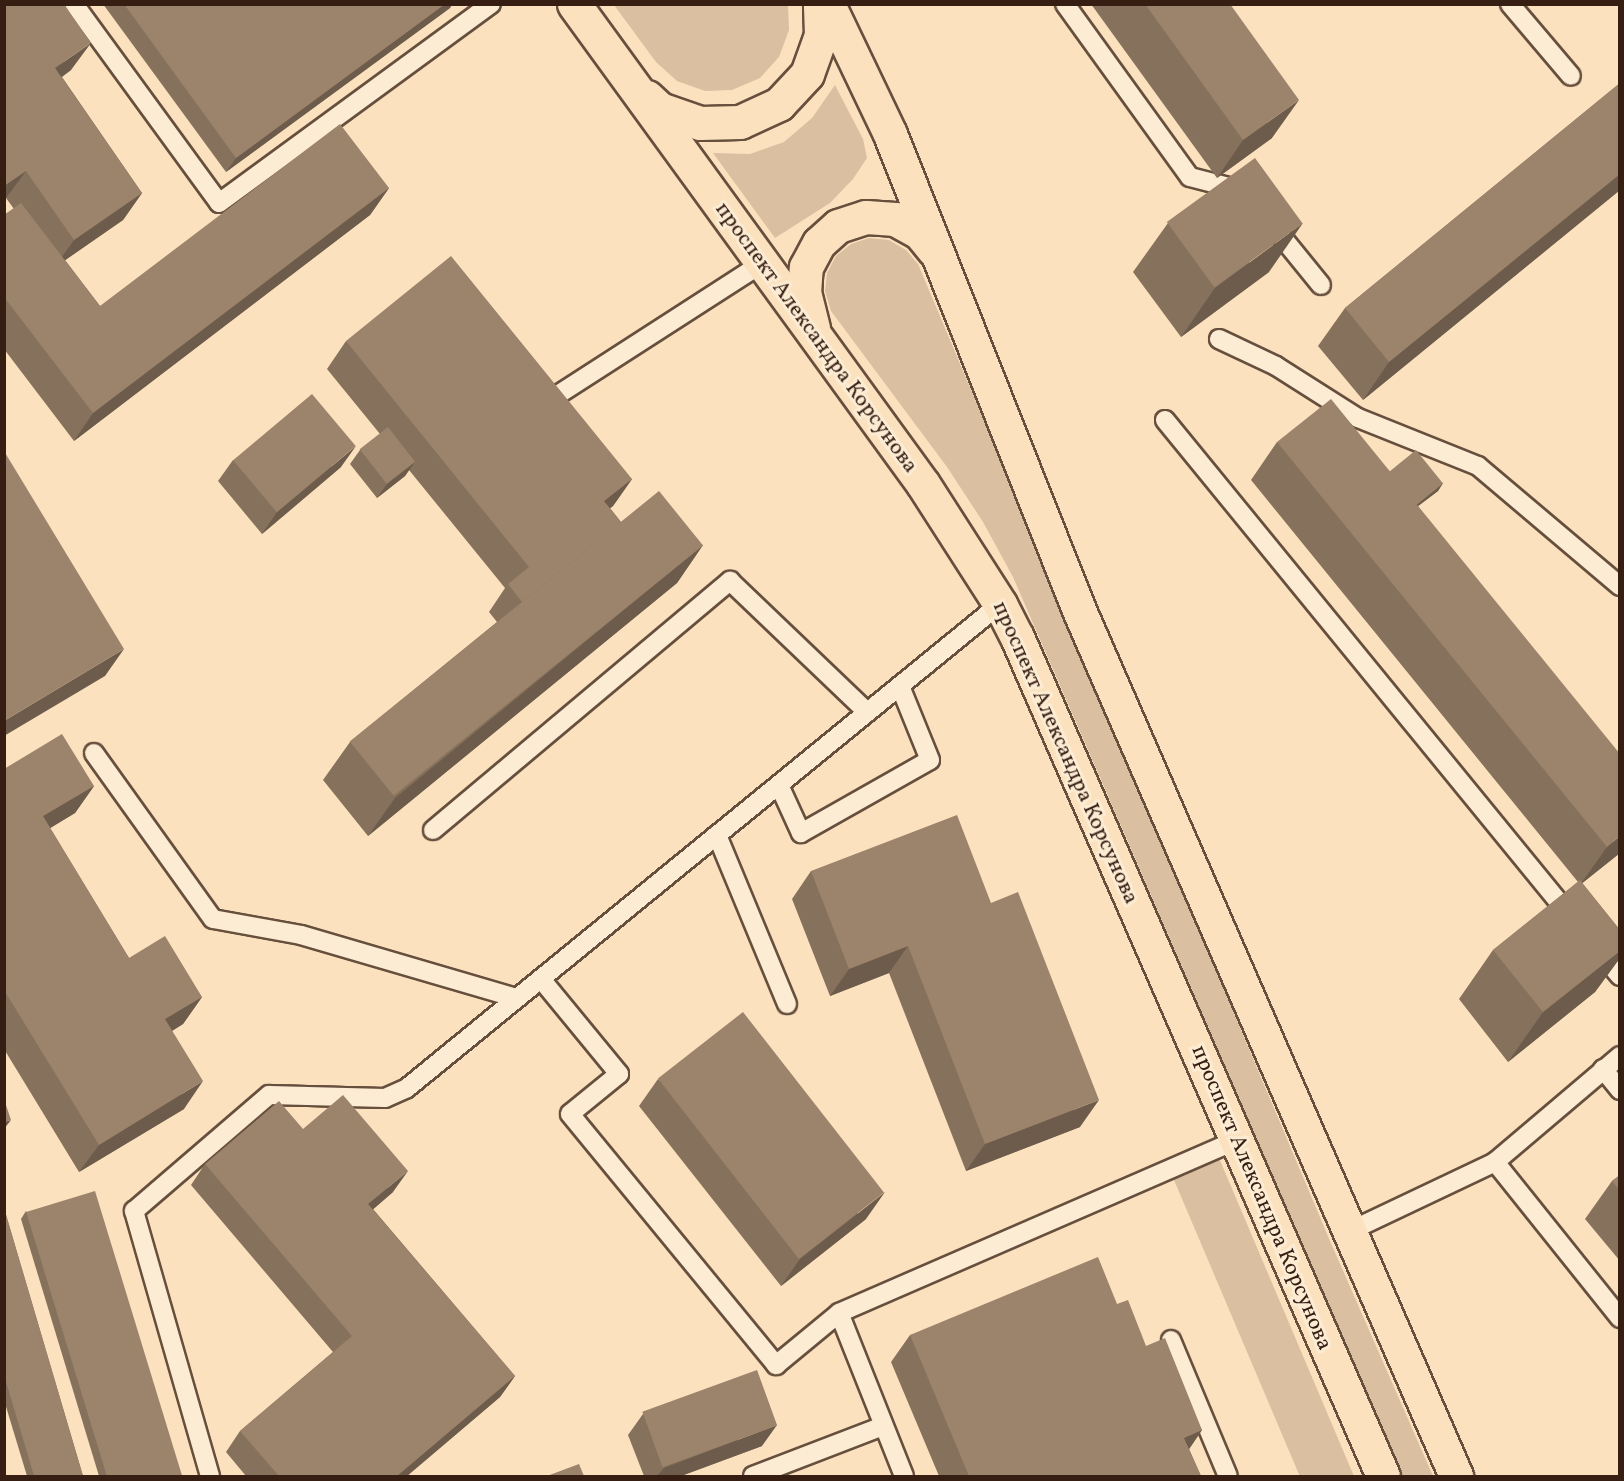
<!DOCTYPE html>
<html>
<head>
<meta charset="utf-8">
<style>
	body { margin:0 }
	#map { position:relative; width:1624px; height:1481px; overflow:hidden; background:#fbe1bd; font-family:Vollkorn,serif }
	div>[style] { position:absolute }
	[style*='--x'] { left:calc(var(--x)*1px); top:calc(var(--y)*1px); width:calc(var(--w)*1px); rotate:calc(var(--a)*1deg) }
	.green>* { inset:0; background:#dac0a0; transform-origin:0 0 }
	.roads { filter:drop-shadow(2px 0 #674f3e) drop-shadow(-2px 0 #674f3e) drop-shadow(0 2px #674f3e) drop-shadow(0 -2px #674f3e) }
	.lane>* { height:18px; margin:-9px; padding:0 9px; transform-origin:9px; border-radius:9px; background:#fcecd4 }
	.primary>* { height:33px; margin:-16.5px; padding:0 16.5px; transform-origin:16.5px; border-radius:16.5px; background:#fbe1bd }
	.wall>* { inset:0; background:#86715c }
	.shaded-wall>* { inset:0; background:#6d5c4b }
	.building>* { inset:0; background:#9c836b; transform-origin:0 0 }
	span { translate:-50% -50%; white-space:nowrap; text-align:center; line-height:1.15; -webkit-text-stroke:6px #fcecd4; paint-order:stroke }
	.street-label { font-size:22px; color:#361e13 }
	.frame { position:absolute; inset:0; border:6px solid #361e13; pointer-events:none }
</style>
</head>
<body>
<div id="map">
	<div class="green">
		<i style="clip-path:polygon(614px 5px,788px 5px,789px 30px,779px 57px,760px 78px,732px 90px,705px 91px,677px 81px,656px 62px)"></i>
		<i style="clip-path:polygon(835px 85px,863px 139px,867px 158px,853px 179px,830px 203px,775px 238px,713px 153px,750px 154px,784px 142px,812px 118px)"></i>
		<i style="clip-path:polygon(869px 238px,889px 240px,906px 250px,918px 264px,1330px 1241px,1433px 1476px,1403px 1476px,1013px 577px,983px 522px,947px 467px,831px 311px,825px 291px,827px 273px,836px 256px,851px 244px)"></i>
		<i style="left:1219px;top:1158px;width:344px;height:50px;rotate:67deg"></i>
	</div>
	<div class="roads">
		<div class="lane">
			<i style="--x:74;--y:4;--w:246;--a:53.9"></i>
			<i style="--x:219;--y:203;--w:337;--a:-36.2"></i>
			<i style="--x:1065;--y:4;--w:213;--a:54.2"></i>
			<i style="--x:1190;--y:177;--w:56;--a:14.5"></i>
			<i style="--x:1510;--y:4;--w:94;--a:49.7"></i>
			<i style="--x:1273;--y:226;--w:76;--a:50.9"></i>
			<i style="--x:1219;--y:339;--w:63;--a:25.3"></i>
			<i style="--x:1276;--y:366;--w:97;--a:32.4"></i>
			<i style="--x:1358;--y:418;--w:129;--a:21.8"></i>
			<i style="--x:1478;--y:466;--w:186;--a:40.2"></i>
			<i style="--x:556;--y:396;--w:244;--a:-32.8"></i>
			<i style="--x:1165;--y:420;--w:642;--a:50.75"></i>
			<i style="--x:94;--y:753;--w:204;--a:54.4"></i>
			<i style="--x:213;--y:919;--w:89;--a:10.3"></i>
			<i style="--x:301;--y:935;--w:224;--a:16.3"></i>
			<i style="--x:779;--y:785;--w:53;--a:65.4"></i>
			<i style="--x:801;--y:833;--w:148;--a:-29.5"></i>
			<i style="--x:930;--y:760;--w:80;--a:-112.1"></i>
			<i style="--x:433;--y:830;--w:388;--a:-40"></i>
			<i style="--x:730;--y:581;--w:190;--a:43.7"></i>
			<i style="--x:717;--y:835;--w:183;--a:67.5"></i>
			<i style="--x:1598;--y:950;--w:34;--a:50"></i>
			<i style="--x:541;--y:979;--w:123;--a:50.6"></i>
			<i style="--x:619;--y:1074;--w:63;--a:140.8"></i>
			<i style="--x:570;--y:1114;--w:325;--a:50.6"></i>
			<i style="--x:776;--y:1365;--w:82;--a:-39.5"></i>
			<i style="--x:1603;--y:1069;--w:27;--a:51"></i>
			<i style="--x:1495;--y:1162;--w:200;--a:51.3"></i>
			<i style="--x:1350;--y:1231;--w:161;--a:-25.4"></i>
			<i style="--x:1495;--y:1162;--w:164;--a:-40.3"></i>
			<i style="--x:1171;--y:1340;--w:147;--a:67.3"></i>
			<i style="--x:210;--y:1476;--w:276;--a:-106"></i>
			<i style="--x:134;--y:1211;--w:178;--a:-40.7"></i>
			<i style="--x:269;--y:1095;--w:116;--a:1.5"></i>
			<i style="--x:385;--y:1098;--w:24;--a:-24"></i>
			<i style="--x:407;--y:1088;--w:765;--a:-39.22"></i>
			<i style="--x:753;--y:1476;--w:139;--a:-21"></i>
			<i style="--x:904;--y:1476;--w:175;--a:-111.7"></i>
			<i style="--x:839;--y:1313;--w:433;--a:-23.5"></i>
		</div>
		<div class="primary">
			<i style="--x:574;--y:4;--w:593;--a:53.98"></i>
			<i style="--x:923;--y:484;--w:143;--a:57.3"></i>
			<i style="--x:1000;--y:604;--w:37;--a:63"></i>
			<i style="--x:1017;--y:637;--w:915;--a:66.43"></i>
			<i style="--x:828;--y:4;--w:144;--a:64.5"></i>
			<i style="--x:890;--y:134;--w:512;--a:68.34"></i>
			<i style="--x:1079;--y:610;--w:945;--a:66.47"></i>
			<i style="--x:647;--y:97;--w:18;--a:43"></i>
			<i style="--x:660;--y:109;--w:42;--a:19.3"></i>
			<i style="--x:700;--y:123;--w:40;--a:-1.4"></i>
			<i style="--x:740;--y:122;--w:43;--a:-24.8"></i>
			<i style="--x:779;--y:104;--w:41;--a:-47"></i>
			<i style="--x:807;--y:74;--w:41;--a:-70.3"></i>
			<i style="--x:821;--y:35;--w:31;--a:-92"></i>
			<i style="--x:813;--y:328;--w:36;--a:-104"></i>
			<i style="--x:804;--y:293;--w:26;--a:-86"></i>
			<i style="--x:806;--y:267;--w:27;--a:-62"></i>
			<i style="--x:819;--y:243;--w:25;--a:-42"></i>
			<i style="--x:838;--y:226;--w:29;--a:-18"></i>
			<i style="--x:866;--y:217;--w:29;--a:4"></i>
			<i style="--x:895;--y:219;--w:29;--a:29"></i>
			<i style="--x:920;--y:233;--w:22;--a:51"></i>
		</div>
	</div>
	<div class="wall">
		<i style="clip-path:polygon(4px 4px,71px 70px,62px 77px,142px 193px,123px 220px,65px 260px,100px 306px,389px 188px,370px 215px,74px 441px,4px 349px,4px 215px,14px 209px,6px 198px,4px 200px)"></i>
		<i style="clip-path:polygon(103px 4px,452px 4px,450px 8px,226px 172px)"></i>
		<i style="clip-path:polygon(1091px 4px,1230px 4px,1272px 138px,1217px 178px)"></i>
		<i style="clip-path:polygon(1620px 83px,1620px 190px,1363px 400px,1318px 346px,1345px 308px)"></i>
		<i style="clip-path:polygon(1168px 223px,1269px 272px,1181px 337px,1133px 272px)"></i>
		<i style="clip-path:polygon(346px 341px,632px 479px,613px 506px,610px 508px,621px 522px,703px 545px,677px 583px,368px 836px,323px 780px,350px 742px,497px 622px,489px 612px,505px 588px,409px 470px,405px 476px,377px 498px,350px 464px,360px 450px,380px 434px,327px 369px)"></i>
		<i style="clip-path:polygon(1277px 442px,1389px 471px,1443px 483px,1438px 491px,1418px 506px,1620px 853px,1582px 883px,1620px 930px,1620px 958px,1595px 992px,1508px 1062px,1459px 999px,1493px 950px,1578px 882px,1251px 480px)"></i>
		<i style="clip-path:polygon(233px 460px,341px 467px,262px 534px,218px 481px)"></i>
		<i style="clip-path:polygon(4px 769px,94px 786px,75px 813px,50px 828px,129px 958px,202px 997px,183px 1024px,172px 1031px,184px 1109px,79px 1172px,4px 1049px)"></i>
		<i style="clip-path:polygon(811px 871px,991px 903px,1080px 1127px,966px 1171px,889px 973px,830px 996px,792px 899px)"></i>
		<i style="clip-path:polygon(658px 1079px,866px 1219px,781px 1286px,639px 1106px)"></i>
		<i style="clip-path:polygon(303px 1129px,393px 1192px,373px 1209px,515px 1376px,500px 1397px,407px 1476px,246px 1476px,226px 1452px,240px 1431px,333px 1352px,191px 1185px,205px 1164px)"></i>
		<i style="clip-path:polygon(1620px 1175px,1620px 1261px,1585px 1219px,1612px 1181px)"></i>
		<i style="clip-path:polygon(4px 1208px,83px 1476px,27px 1476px,4px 1400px)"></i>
		<i style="clip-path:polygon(26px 1211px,182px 1476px,99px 1476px,21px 1219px)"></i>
		<i style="clip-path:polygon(1117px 1304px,1202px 1430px,1189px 1449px,1201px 1476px,939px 1476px,891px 1362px,910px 1335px)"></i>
		<i style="clip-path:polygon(643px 1414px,762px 1446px,681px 1476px,644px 1476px,628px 1435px)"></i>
	</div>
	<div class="shaded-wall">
		<i style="clip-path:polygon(445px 4px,452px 4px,450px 8px,226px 172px,236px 158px)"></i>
		<i style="clip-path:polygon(91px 43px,71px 70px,36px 95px,55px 68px)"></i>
		<i style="clip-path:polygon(1299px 100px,1272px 138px,1217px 178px,1243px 140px)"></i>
		<i style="clip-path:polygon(26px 171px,6px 198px,4px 200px,4px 186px)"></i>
		<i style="clip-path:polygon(1620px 174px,1620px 190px,1363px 400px,1389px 362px)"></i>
		<i style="clip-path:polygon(389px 188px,370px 215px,74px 441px,93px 413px)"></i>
		<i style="clip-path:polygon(142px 193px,123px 220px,54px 268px,74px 240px)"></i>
		<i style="clip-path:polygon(1303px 223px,1269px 272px,1181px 337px,1215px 288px)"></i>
		<i style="clip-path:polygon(356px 446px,341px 467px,262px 534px,277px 512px)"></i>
		<i style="clip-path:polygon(415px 462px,405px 476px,377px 498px,387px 484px)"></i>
		<i style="clip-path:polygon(632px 479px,613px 506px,585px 529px,604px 501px)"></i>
		<i style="clip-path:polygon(1443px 483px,1438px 491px,1409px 513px,1414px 506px)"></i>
		<i style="clip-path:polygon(703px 545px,677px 583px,368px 836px,395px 798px)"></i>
		<i style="clip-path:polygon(124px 649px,105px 676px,4px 736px,4px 721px)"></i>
		<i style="clip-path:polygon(94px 786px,75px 813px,24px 844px,43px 816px)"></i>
		<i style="clip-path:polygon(1620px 836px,1620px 853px,1580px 885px,1607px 847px)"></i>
		<i style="clip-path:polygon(908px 946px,889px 973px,830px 996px,849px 969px)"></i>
		<i style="clip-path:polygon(1620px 951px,1620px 958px,1595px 992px,1508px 1062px,1543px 1012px)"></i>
		<i style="clip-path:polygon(202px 997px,183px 1024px,146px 1047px,165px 1019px)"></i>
		<i style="clip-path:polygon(203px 1081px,184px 1109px,79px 1172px,99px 1145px)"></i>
		<i style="clip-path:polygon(1099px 1100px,1080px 1127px,966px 1171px,985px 1144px)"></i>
		<i style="clip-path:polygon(11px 1120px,4px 1129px,4px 1122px)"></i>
		<i style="clip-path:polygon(408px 1171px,393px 1192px,354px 1226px,368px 1204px)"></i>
		<i style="clip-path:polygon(885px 1192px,866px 1219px,781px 1286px,800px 1259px)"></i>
		<i style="clip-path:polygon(515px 1376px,500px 1397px,407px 1476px,397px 1476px)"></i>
		<i style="clip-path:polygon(777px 1425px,762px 1446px,681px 1476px,657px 1476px,664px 1468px)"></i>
		<i style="clip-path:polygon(1202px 1430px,1183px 1458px,1184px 1438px)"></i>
	</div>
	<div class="building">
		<i style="clip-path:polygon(4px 4px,64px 4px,91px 43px,55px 68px,142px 193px,74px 240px,26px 171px,4px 186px)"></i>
		<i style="clip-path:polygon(124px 4px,445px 4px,236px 158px)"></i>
		<i style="clip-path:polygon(1145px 4px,1230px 4px,1299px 100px,1243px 140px)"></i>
		<i style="clip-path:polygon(1620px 83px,1620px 174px,1389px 362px,1345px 308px)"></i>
		<i style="clip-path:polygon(340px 124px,389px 188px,93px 413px,4px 297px,4px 215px,21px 203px,100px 306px)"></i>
		<i style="left:1255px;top:158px;width:81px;height:109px;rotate:54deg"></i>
		<i style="clip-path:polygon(451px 256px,632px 479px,604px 501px,621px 522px,522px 602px,508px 584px,529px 567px,346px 341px)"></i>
		<i style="left:312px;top:394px;width:68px;height:103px;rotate:50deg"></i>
		<i style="clip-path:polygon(1331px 399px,1620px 754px,1620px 836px,1607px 847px,1277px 442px)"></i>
		<i style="left:388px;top:427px;width:44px;height:36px;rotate:52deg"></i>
		<i style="left:1416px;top:450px;width:43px;height:34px;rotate:51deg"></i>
		<i style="clip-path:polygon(4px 451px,124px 649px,4px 721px)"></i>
		<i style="left:659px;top:491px;width:70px;height:398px;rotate:51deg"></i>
		<i style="clip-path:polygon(62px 734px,94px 786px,43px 816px,129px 958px,165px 936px,202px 997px,165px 1019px,203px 1081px,99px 1145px,4px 990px,4px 769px)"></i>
		<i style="clip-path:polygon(957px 815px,991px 903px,1018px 892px,1099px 1100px,985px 1144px,908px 946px,849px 969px,811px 871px)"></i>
		<i style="clip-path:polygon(1580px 880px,1620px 930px,1620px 951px,1543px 1012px,1493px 950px)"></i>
		<i style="left:743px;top:1012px;width:229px;height:108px;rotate:52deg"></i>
		<i style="clip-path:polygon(343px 1095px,408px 1171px,368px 1204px,515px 1376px,397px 1476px,279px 1476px,240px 1431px,352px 1336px,205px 1164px,279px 1101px,303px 1129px)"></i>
		<i style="clip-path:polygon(4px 1099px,11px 1120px,4px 1122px)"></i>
		<i style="clip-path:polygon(1620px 1175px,1620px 1191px,1612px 1181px)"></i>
		<i style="left:95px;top:1191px;width:298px;height:72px;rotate:73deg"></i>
		<i style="clip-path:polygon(4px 1208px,83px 1476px,34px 1476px,4px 1375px)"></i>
		<i style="clip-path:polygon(1098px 1257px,1117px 1304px,1128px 1300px,1146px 1346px,1165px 1338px,1202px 1430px,1184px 1438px,1201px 1476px,969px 1476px,910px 1335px)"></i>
		<i style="left:757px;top:1370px;width:59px;height:122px;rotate:70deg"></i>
		<i style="clip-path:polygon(579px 1464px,584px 1476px,547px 1476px)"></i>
	</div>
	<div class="street-label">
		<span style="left:816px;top:338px;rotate:54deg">проспект Александра Корсунова</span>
		<span style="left:1065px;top:753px;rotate:66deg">проспект Александра Корсунова</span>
		<span style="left:1261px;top:1198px;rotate:67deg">проспект Александра Корсунова</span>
	</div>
	<div class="frame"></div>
</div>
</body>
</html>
